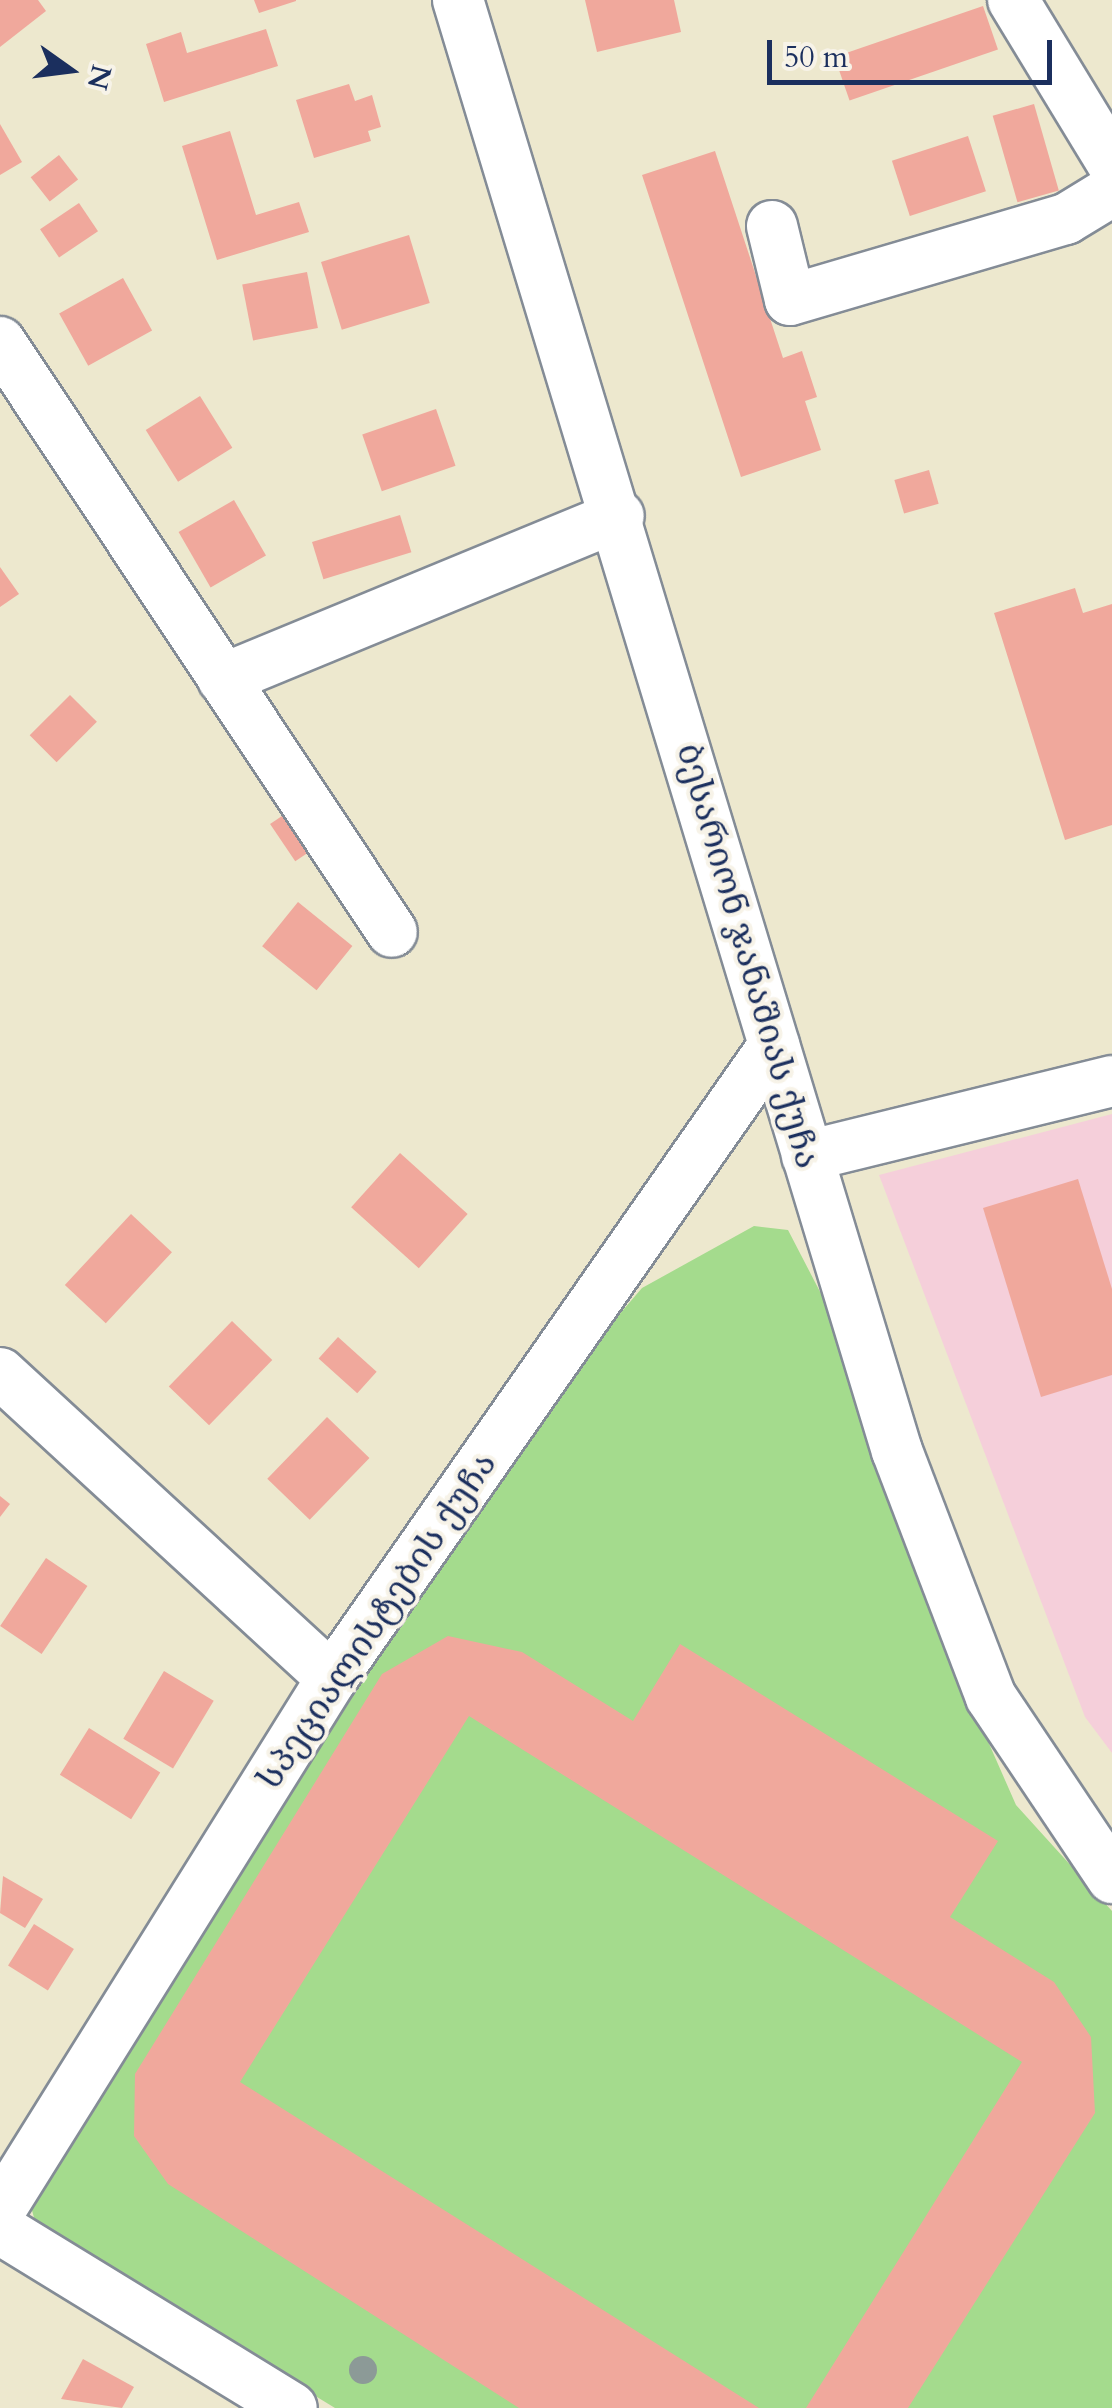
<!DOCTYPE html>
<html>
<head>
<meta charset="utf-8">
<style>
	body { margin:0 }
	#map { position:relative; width:1112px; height:2408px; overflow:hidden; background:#ede8ce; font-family:Cardo,"Noto Serif Georgian",serif }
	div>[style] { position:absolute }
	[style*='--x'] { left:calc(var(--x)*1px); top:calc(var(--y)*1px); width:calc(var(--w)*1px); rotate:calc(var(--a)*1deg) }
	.built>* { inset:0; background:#f5cfda }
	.green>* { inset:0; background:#a4db8d }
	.building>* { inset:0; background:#f0a89c; transform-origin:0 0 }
	.roads { filter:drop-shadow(2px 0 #848c96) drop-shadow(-2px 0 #848c96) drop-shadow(0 2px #848c96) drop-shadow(0 -2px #848c96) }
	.minor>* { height:50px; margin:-25px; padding:0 25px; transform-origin:25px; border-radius:25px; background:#fff }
	.trees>* { width:28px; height:28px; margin:-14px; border-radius:50%; background:#8c9a97 }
	span { translate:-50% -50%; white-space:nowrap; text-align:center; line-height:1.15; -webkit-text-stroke:8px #f7f3e8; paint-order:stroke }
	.street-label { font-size:35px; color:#1b2f5e }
	.north { position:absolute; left:20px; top:20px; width:100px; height:100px; -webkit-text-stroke:8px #f7f3e8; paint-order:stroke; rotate:104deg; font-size:28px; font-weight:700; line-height:40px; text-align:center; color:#1b2f5e }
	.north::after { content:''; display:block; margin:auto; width:35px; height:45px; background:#1b2f5e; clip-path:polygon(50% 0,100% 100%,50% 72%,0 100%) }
	.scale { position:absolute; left:767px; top:40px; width:285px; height:45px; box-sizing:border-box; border:5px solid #1b2f5e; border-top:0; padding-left:12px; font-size:30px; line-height:35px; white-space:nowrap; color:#1b2f5e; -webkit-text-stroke:8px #f7f3e8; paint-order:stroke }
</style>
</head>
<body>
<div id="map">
	<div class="built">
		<i style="clip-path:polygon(1112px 1114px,1112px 1753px,1085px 1717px,879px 1175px)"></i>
	</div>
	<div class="green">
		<i style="clip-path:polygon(754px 1226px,788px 1230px,830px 1311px,928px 1605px,1016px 1805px,1112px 1911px,1112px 2408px,335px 2408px,36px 2225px,30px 2203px,531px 1417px,642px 1288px)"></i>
	</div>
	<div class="building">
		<i style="clip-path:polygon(0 0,38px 0,46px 11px,0 47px)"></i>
		<i style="clip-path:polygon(254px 0,296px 0,296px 1px,259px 13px)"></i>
		<i style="clip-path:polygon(585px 0,674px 0,681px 32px,597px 52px)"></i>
		<i style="left:983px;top:6px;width:46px;height:157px;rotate:71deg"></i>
		<i style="clip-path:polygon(266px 29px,278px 66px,164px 102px,146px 44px,181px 32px,187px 53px)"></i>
		<i style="clip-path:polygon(349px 84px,355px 101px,372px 95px,381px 127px,368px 131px,371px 141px,314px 158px,296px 100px)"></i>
		<i style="left:1034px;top:104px;width:90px;height:43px;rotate:74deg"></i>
		<i style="clip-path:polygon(0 124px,22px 162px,0 175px)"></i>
		<i style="clip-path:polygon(230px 131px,256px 215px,299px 202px,309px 232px,217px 260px,182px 146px)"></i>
		<i style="left:968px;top:136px;width:58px;height:80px;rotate:72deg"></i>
		<i style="clip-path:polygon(715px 151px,783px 358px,802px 351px,817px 397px,805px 401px,821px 450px,741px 477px,642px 175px)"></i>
		<i style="left:59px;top:155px;width:31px;height:36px;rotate:52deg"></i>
		<i style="left:79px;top:203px;width:34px;height:47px;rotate:56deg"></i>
		<i style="left:409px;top:235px;width:71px;height:92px;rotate:73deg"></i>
		<i style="left:307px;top:272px;width:57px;height:66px;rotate:79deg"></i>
		<i style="left:123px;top:278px;width:60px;height:73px;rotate:61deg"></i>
		<i style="left:200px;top:396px;width:61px;height:64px;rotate:58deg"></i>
		<i style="left:436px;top:409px;width:60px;height:78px;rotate:71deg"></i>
		<i style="left:929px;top:470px;width:35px;height:36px;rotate:74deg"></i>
		<i style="left:234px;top:500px;width:64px;height:64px;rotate:60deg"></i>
		<i style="left:400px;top:515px;width:39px;height:92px;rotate:73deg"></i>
		<i style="clip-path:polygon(0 567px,19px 594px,0 607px)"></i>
		<i style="clip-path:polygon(1075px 588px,1083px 613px,1112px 604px,1112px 825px,1065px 840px,994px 613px)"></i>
		<i style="left:70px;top:695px;width:38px;height:57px;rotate:45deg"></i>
		<i style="left:285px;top:814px;width:45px;height:18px;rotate:56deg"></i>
		<i style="left:298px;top:902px;width:70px;height:57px;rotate:39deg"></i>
		<i style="left:400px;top:1153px;width:91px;height:73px;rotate:42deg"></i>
		<i style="clip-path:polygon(1078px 1179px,1112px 1289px,1112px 1375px,1041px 1397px,983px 1208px)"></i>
		<i style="left:131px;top:1214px;width:56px;height:97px;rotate:43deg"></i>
		<i style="left:232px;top:1321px;width:56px;height:91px;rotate:44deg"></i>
		<i style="left:338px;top:1337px;width:52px;height:29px;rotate:42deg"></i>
		<i style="left:327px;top:1417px;width:59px;height:86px;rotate:44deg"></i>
		<i style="clip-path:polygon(0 1496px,10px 1504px,0 1517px)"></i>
		<i style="left:46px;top:1558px;width:50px;height:82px;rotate:34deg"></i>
		<i style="clip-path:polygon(448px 1636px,522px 1652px,633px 1721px,680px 1644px,998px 1841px,950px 1917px,1054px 1982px,1091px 2037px,1095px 2113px,908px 2408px,806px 2408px,1022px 2062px,469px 1716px,240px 2082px,759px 2408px,519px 2408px,168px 2184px,134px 2136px,135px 2074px,382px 1674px)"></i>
		<i style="left:164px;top:1671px;width:58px;height:79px;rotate:31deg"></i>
		<i style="left:89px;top:1728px;width:84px;height:55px;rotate:32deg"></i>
		<i style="clip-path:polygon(3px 1876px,43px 1899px,25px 1928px,0 1913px)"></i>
		<i style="left:34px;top:1924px;width:47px;height:49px;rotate:32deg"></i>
		<i style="clip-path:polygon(83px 2359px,134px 2387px,122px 2408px,61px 2399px)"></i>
	</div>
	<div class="roads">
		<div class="minor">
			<i style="--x:458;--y:0;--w:1516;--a:73.17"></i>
			<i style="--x:897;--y:1451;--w:263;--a:69.1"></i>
			<i style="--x:991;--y:1697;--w:218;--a:56.2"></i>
			<i style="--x:1013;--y:0;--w:191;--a:58.7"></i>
			<i style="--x:772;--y:226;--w:76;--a:76.3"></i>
			<i style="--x:790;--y:300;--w:288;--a:-16.4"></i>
			<i style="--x:1066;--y:219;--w:54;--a:-31.3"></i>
			<i style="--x:0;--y:342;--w:708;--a:56.4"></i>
			<i style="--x:223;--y:679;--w:428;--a:-22.4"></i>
			<i style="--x:807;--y:1156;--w:314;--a:-13.8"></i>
			<i style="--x:0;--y:1373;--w:451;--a:42.6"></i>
			<i style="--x:0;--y:2210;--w:627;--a:-58.03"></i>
			<i style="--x:332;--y:1678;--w:772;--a:-55.07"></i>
			<i style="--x:0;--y:2229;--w:342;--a:31.5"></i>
		</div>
	</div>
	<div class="trees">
		<i style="left:363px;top:2370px"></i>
	</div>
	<div class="street-label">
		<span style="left:748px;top:956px;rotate:74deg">ბესარიონ ჯანაშიას ქუჩა</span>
		<span style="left:377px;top:1621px;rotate:-56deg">სპეციალისტების ქუჩა</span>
	</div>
	<div class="north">N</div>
	<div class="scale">50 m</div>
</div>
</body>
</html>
